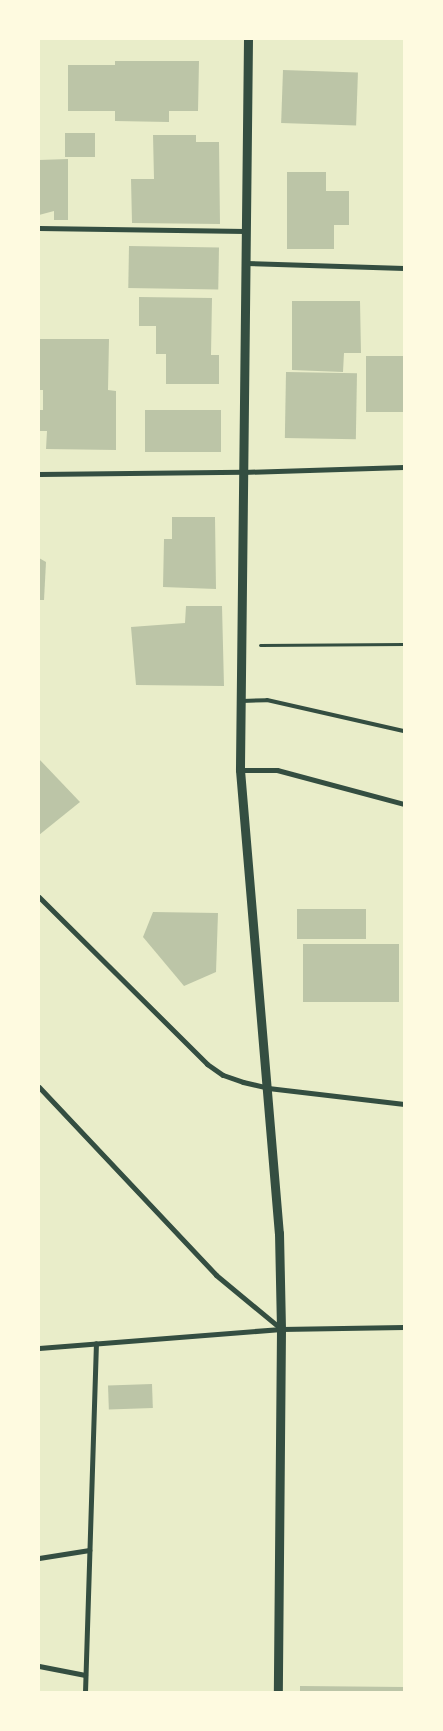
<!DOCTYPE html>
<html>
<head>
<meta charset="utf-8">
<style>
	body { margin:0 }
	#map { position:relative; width:443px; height:1731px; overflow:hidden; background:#e9edc9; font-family:Lato,sans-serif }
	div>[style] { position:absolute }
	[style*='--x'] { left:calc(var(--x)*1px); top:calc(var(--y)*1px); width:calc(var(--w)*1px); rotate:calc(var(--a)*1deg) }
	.building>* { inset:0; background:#bcc5a7; transform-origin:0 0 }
	.path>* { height:3px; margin:-1.5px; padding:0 1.5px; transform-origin:1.5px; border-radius:1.5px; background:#344e41 }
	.service>* { height:4px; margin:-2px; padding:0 2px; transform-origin:2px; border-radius:2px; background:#344e41 }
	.minor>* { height:5px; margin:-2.5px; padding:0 2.5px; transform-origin:2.5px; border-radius:2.5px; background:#344e41 }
	.tertiary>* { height:9px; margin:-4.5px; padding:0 4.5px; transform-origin:4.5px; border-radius:4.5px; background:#344e41 }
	span { translate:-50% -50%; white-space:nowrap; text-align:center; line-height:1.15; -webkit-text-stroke:5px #fefae0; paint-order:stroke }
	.frame { position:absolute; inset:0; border:40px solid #fefae0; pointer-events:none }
</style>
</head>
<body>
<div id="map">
	<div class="building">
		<i style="clip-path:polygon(115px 61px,199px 61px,198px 111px,169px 111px,169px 122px,115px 121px,115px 111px,68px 111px,68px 65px,115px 65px)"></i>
		<i style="left:283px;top:70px;width:75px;height:53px;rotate:2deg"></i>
		<i style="left:95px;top:133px;width:24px;height:30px;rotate:90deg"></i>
		<i style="clip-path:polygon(153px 135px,196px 135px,196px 142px,219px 142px,220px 224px,132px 223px,131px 179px,154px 179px)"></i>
		<i style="clip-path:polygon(68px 159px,68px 220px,54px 220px,54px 211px,39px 215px,39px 160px)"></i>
		<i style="clip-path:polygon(287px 172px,326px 172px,326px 191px,349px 191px,349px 225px,334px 225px,334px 249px,287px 249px)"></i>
		<i style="left:129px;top:246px;width:90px;height:42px;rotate:1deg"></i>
		<i style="clip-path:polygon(139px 297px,212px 298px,211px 355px,219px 355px,219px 384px,166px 384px,166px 354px,156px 354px,156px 326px,139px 326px)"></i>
		<i style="clip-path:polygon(292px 301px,360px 301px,361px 353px,344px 353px,343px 372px,292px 370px)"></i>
		<i style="clip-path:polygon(39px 339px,109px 339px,108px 390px,116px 391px,116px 450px,46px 449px,47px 431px,39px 431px,39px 410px,43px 410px,43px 390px,39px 390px)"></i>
		<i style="left:366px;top:356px;width:38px;height:56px"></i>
		<i style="left:286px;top:372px;width:71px;height:66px;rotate:1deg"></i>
		<i style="left:145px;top:410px;width:76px;height:42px"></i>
		<i style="clip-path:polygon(172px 517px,215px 517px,216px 589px,163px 587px,164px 539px,172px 539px)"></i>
		<i style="clip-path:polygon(39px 558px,46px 562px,44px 600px,39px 600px)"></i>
		<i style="clip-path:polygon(186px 606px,222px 606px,224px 686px,136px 685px,131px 627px,185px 623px)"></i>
		<i style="clip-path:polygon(39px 759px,80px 802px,39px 835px)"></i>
		<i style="left:297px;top:909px;width:69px;height:30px"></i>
		<i style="clip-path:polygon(153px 912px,218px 913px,216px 972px,184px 986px,143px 937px)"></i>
		<i style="left:303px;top:944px;width:96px;height:58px"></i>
		<i style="left:152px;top:1384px;width:24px;height:44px;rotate:88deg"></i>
		<i style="clip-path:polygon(300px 1686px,404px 1687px,404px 1692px,300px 1692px)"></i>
	</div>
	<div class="path">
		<i style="--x:260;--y:645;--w:144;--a:-0.4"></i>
	</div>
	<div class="service">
		<i style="--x:242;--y:701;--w:25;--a:-2"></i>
		<i style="--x:267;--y:700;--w:140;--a:12.8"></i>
	</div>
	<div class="minor">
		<i style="--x:39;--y:228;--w:206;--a:0.8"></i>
		<i style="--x:245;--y:263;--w:159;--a:1.8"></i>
		<i style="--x:39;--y:474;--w:204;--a:-0.6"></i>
		<i style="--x:243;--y:472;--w:161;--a:-1.8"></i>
		<i style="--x:240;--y:770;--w:37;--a:0"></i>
		<i style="--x:277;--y:770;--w:131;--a:15"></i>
		<i style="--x:39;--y:897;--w:237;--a:44.8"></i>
		<i style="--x:207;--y:1064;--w:19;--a:35"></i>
		<i style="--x:223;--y:1075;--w:21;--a:19"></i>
		<i style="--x:243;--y:1082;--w:26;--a:13"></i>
		<i style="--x:268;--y:1088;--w:137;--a:6.7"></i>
		<i style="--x:39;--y:1087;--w:258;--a:46.7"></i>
		<i style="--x:216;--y:1275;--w:83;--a:39.6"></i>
		<i style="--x:39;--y:1348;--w:243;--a:-4.5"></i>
		<i style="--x:281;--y:1329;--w:123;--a:-0.9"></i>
		<i style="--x:39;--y:1558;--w:51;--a:-9.1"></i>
		<i style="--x:39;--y:1666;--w:47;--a:11.1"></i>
		<i style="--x:85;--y:1692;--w:349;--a:-88.2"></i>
	</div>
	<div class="tertiary">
		<i style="--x:248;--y:39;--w:731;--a:90.63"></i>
		<i style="--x:240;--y:770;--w:465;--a:85.2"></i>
		<i style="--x:279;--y:1233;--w:96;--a:88.8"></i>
		<i style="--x:281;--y:1329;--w:363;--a:90.5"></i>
	</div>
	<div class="frame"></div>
</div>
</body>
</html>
